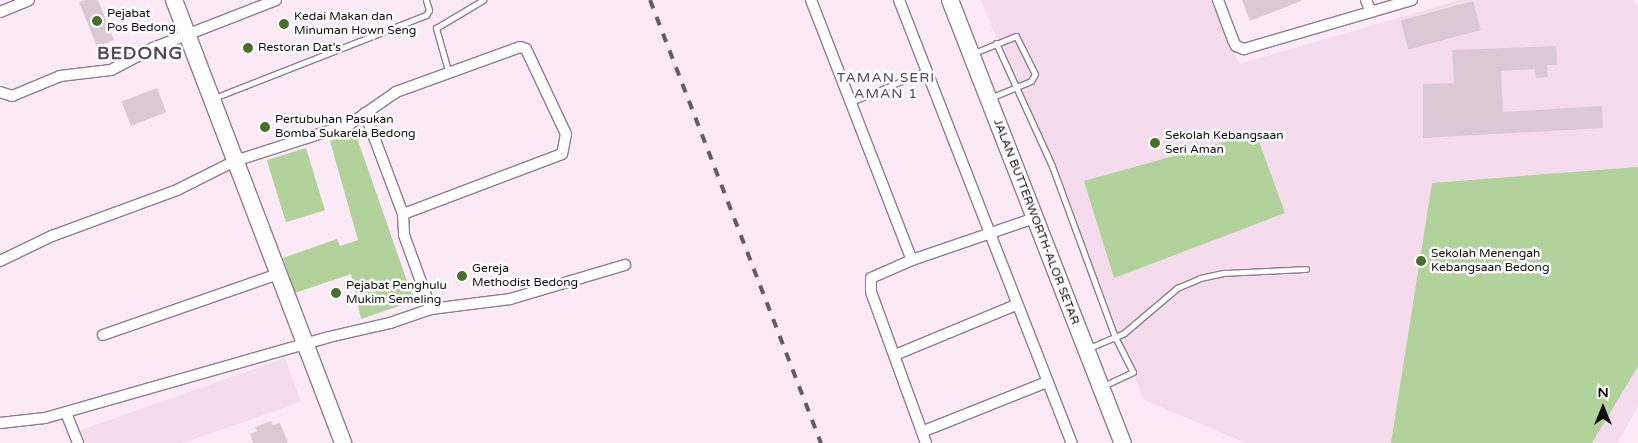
<!DOCTYPE html>
<html>
<head>
<meta charset="utf-8">
<style>
	body { margin:0 }
	#map { position:relative; width:1638px; height:443px; overflow:hidden; background:#fbeaf6; font-family:"Varela Round",sans-serif }
	div>[style] { position:absolute }
	[style*='--x'] { left:calc(var(--x)*1px); top:calc(var(--y)*1px); width:calc(var(--w)*1px); rotate:calc(var(--a)*1deg) }
	.built>* { inset:0; background:#f4dced }
	.green>* { inset:0; background:#b2d29c; transform-origin:0 0 }
	.building>* { inset:0; background:#dac9d5; transform-origin:0 0 }
	.roads { filter:drop-shadow(1px 0 #8e7e8a) drop-shadow(-1px 0 #8e7e8a) drop-shadow(0 1px #8e7e8a) drop-shadow(0 -1px #8e7e8a) }
	.service>* { height:5px; margin:-2.5px; padding:0 2.5px; transform-origin:2.5px; border-radius:2.5px; background:#fff }
	.minor>* { height:10px; margin:-5px; padding:0 5px; transform-origin:5px; border-radius:5px; background:#fff }
	.primary>* { height:16px; margin:-8px; padding:0 8px; transform-origin:8px; border-radius:8px; background:#fff }
	.rail>* { height:4px; margin-top:-2px; transform-origin:0; background:repeating-linear-gradient(90deg,#655b62 0 9px,transparent 0 18px) }
	.dots>* { width:14px; height:14px; translate:-50% -50%; box-sizing:border-box; border:2px solid #fff; border-radius:50% }
	span { translate:-50% -50%; white-space:nowrap; text-align:center; line-height:1.15; -webkit-text-stroke:5px #fff; paint-order:stroke }
	.poi-label { font-size:12px; color:#120c10 }
	.left { translate:0 -50%; text-align:left }
	.street-label { font-size:12px; color:#120c10 }
	.neighbourhood-label { font-size:14px; color:#584a54; letter-spacing:1px }
	.district-label { font-size:18px; color:#584a54; font-weight:700; letter-spacing:1px }
	.north { position:absolute; left:1578px; top:383px; width:50px; height:50px; -webkit-text-stroke:4px #fff; paint-order:stroke; rotate:0deg; font-size:14px; font-weight:700; line-height:20px; text-align:center; color:#120c10 }
	.north::after { content:''; display:block; margin:auto; width:18px; height:22px; background:#120c10; clip-path:polygon(50% 0,100% 100%,50% 72%,0 100%) }
</style>
</head>
<body>
<div id="map">
	<div class="built">
		<i style="clip-path:polygon(981px 0,1212px 0,1239px 64px,1460px 0,1632px 0,1638px 7px,1638px 406px,1618px 443px,1246px 443px,1144px 400px)"></i>
		<i style="clip-path:polygon(285px 358px,301px 402px,183px 443px,85px 443px,81px 430px)"></i>
	</div>
	<div class="green">
		<i style="clip-path:polygon(355px 132px,414px 301px,361px 319px,351px 274px,295px 293px,283px 258px,337px 239px,340px 246px,358px 240px,330px 141px)"></i>
		<i style="clip-path:polygon(1256px 133px,1285px 213px,1114px 278px,1084px 181px)"></i>
		<i style="left:306px;top:148px;width:65px;height:41px;rotate:73deg"></i>
		<i style="clip-path:polygon(1638px 167px,1638px 366px,1592px 443px,1391px 443px,1432px 183px)"></i>
	</div>
	<div class="building">
		<i style="clip-path:polygon(85px 0,98px 0,114px 40px,97px 47px,79px 2px)"></i>
		<i style="clip-path:polygon(1242px 0,1301px 0,1301px 1px,1250px 21px)"></i>
		<i style="left:1473px;top:1px;width:30px;height:75px;rotate:75deg"></i>
		<i style="clip-path:polygon(1556px 46px,1557px 65px,1547px 65px,1548px 77px,1536px 78px,1535px 69px,1501px 71px,1503px 112px,1602px 106px,1603px 128px,1423px 138px,1423px 84px,1454px 83px,1452px 50px)"></i>
		<i style="left:157px;top:88px;width:26px;height:38px;rotate:69deg"></i>
		<i style="clip-path:polygon(271px 421px,273px 425px,280px 423px,288px 443px,253px 443px,250px 434px,257px 431px,255px 427px)"></i>
	</div>
	<div class="roads">
		<div class="service">
			<i style="--x:996;--y:43;--w:135;--a:65.5"></i>
			<i style="--x:1052;--y:166;--w:182;--a:69.8"></i>
			<i style="--x:1115;--y:337;--w:39;--a:63"></i>
			<i style="--x:1133;--y:372;--w:33;--a:155"></i>
			<i style="--x:974;--y:53;--w:45;--a:-22"></i>
			<i style="--x:1016;--y:36;--w:42;--a:63.4"></i>
			<i style="--x:1035;--y:74;--w:8;--a:120"></i>
			<i style="--x:1031;--y:81;--w:44;--a:157.5"></i>
			<i style="--x:449;--y:74;--w:48;--a:-105.8"></i>
			<i style="--x:436;--y:28;--w:55;--a:-30.8"></i>
			<i style="--x:214;--y:98;--w:228;--a:-21.4"></i>
			<i style="--x:426;--y:15;--w:6;--a:-59"></i>
			<i style="--x:429;--y:10;--w:10;--a:-107"></i>
			<i style="--x:851;--y:102;--w:81;--a:-22.5"></i>
			<i style="--x:1089;--y:348;--w:38;--a:-23"></i>
			<i style="--x:1124;--y:333;--w:70;--a:-40.3"></i>
			<i style="--x:1177;--y:288;--w:25;--a:-23"></i>
			<i style="--x:1200;--y:278;--w:25;--a:-12"></i>
			<i style="--x:1224;--y:273;--w:82;--a:-2.8"></i>
		</div>
		<div class="minor">
			<i style="--x:811;--y:0;--w:279;--a:68.8"></i>
			<i style="--x:899;--y:0;--w:476;--a:68.7"></i>
			<i style="--x:1218;--y:0;--w:43;--a:69.4"></i>
			<i style="--x:1233;--y:40;--w:7;--a:63"></i>
			<i style="--x:1236;--y:46;--w:9;--a:21"></i>
			<i style="--x:1244;--y:49;--w:175;--a:-16.3"></i>
			<i style="--x:1366;--y:0;--w:13;--a:67"></i>
			<i style="--x:0;--y:12;--w:31;--a:-22"></i>
			<i style="--x:0;--y:92;--w:13;--a:18"></i>
			<i style="--x:12;--y:96;--w:52;--a:-22.6"></i>
			<i style="--x:60;--y:76;--w:51;--a:-6.7"></i>
			<i style="--x:111;--y:70;--w:47;--a:-27.6"></i>
			<i style="--x:153;--y:48;--w:132;--a:-21.3"></i>
			<i style="--x:365;--y:113;--w:108;--a:69.4"></i>
			<i style="--x:403;--y:214;--w:21;--a:87"></i>
			<i style="--x:404;--y:235;--w:79;--a:70"></i>
			<i style="--x:0;--y:261;--w:58;--a:-25.7"></i>
			<i style="--x:52;--y:236;--w:133;--a:-20.2"></i>
			<i style="--x:177;--y:190;--w:65;--a:-26.6"></i>
			<i style="--x:235;--y:161;--w:121;--a:-17.8"></i>
			<i style="--x:350;--y:124;--w:56;--a:-34.8"></i>
			<i style="--x:396;--y:92;--w:132;--a:-19.9"></i>
			<i style="--x:520;--y:47;--w:6;--a:18"></i>
			<i style="--x:526;--y:49;--w:94;--a:64.8"></i>
			<i style="--x:566;--y:134;--w:20;--a:101"></i>
			<i style="--x:562;--y:154;--w:170;--a:159.3"></i>
			<i style="--x:103;--y:335;--w:185;--a:-19.2"></i>
			<i style="--x:895;--y:355;--w:131;--a:-22.5"></i>
			<i style="--x:66;--y:413;--w:32;--a:68"></i>
			<i style="--x:0;--y:423;--w:45;--a:-6.3"></i>
			<i style="--x:45;--y:418;--w:295;--a:-15.9"></i>
			<i style="--x:329;--y:337;--w:63;--a:-12.9"></i>
			<i style="--x:390;--y:323;--w:43;--a:-18.9"></i>
			<i style="--x:431;--y:309;--w:80;--a:-7.2"></i>
			<i style="--x:510;--y:299;--w:120;--a:-16.5"></i>
			<i style="--x:924;--y:431;--w:132;--a:-21.7"></i>
			<i style="--x:926;--y:443;--w:161;--a:-110"></i>
			<i style="--x:871;--y:292;--w:14;--a:-90"></i>
			<i style="--x:871;--y:278;--w:45;--a:-23.7"></i>
			<i style="--x:912;--y:260;--w:130;--a:-18.9"></i>
		</div>
		<div class="primary">
			<i style="--x:174;--y:0;--w:474;--a:69.1"></i>
			<i style="--x:950;--y:0;--w:476;--a:68.7"></i>
		</div>
	</div>
	<div class="rail">
		<i style="--x:650;--y:0;--w:475;--a:68.9"></i>
	</div>
	<div class="dots">
		<i style="left:97px;top:21px;background:#49702a"></i>
		<i style="left:284px;top:24px;background:#49702a"></i>
		<i style="left:248px;top:48px;background:#49702a"></i>
		<i style="left:265px;top:127px;background:#49702a"></i>
		<i style="left:1155px;top:143px;background:#49702a"></i>
		<i style="left:1421px;top:261px;background:#49702a"></i>
		<i style="left:462px;top:276px;background:#49702a"></i>
		<i style="left:336px;top:293px;background:#49702a"></i>
	</div>
	<div class="poi-label">
		<span class="left" style="left:107px;top:21px">Pejabat<br>Pos Bedong</span>
		<span class="left" style="left:294px;top:24px">Kedai Makan dan<br>Minuman Hown Seng</span>
		<span class="left" style="left:258px;top:48px">Restoran Dat's</span>
		<span class="left" style="left:275px;top:127px">Pertubuhan Pasukan<br>Bomba Sukarela Bedong</span>
		<span class="left" style="left:1165px;top:143px">Sekolah Kebangsaan<br>Seri Aman</span>
		<span class="left" style="left:1431px;top:261px">Sekolah Menengah<br>Kebangsaan Bedong</span>
		<span class="left" style="left:472px;top:276px">Gereja<br>Methodist Bedong</span>
		<span class="left" style="left:346px;top:293px">Pejabat Penghulu<br>Mukim Semeling</span>
	</div>
	<div class="street-label">
		<span style="left:1036px;top:222px;rotate:69deg">JALAN BUTTERWORTH-ALOR SETAR</span>
	</div>
	<div class="neighbourhood-label">
		<span style="left:886px;top:86px">TAMAN SERI<br>AMAN 1</span>
	</div>
	<div class="district-label">
		<span style="left:140px;top:53px">BEDONG</span>
	</div>
	<div class="north">N</div>
</div>
</body>
</html>
